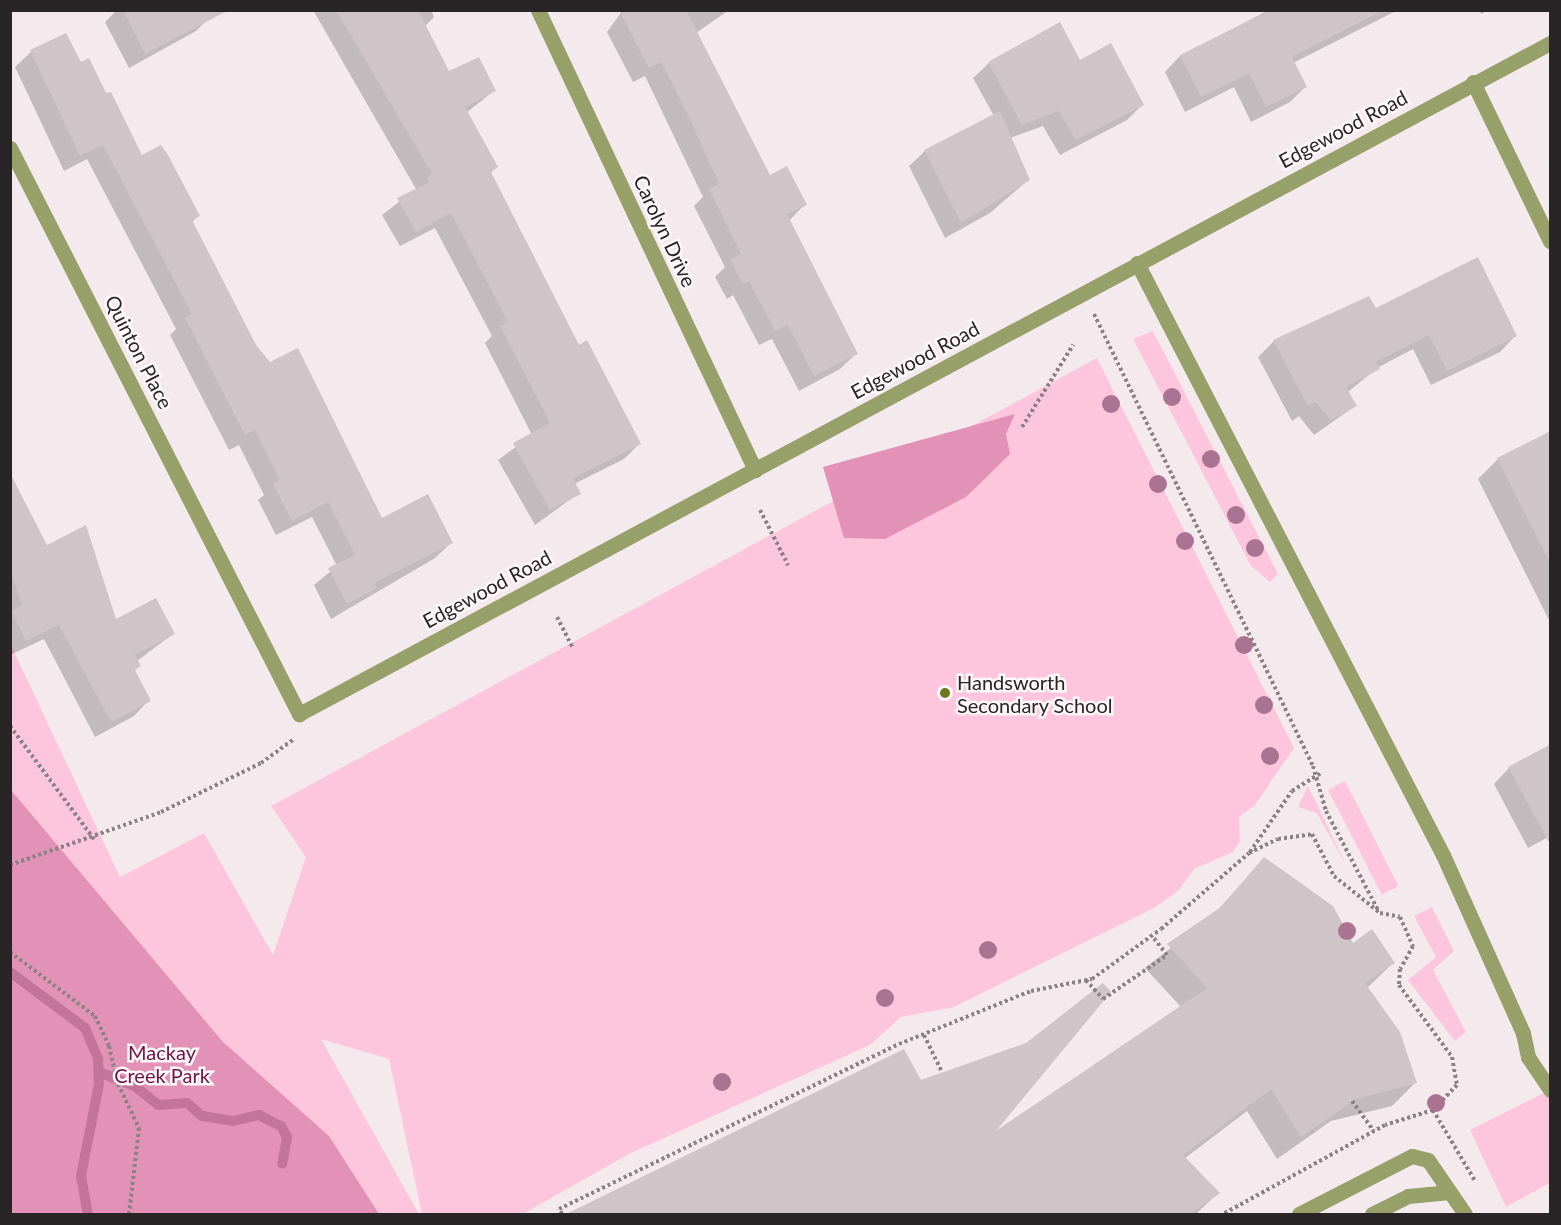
<!DOCTYPE html>
<html>
<head>
<meta charset="utf-8">
<style>
	body { margin:0 }
	#map { position:relative; width:1561px; height:1225px; overflow:hidden; background:#f4e9ed; font-family:Lato,sans-serif }
	div>[style] { position:absolute }
	[style*='--x'] { left:calc(var(--x)*1px); top:calc(var(--y)*1px); width:calc(var(--w)*1px); rotate:calc(var(--a)*1deg) }
	.green>* { inset:0; background:#fec6dd; transform-origin:0 0 }
	.forest>* { inset:0; background:#e292b6 }
	.shadow>* { inset:0; background:#0003 }
	.stream>* { height:10px; margin:-5px; padding:0 5px; transform-origin:5px; border-radius:5px; background:#c37599 }
	.building>* { inset:0; background:#cfc4c8 }
	.path>* { height:4px; margin-top:-2px; transform-origin:0; background:repeating-linear-gradient(90deg,#8a8285 0 3px,transparent 0 6px) }
	.minor>* { height:15px; margin:-7.5px; padding:0 7.5px; transform-origin:7.5px; border-radius:7.5px; background:#98a06a }
	.trees>* { width:18px; height:18px; margin:-9px; border-radius:50%; background:#ab7392 }
	.dots>* { width:16px; height:16px; translate:-50% -50%; box-sizing:border-box; border:3px solid #fef8fa; border-radius:50% }
	span { translate:-50% -50%; white-space:nowrap; text-align:center; line-height:1.15; -webkit-text-stroke:5px #fef8fa; paint-order:stroke }
	.street-label { font-size:20px; color:#292527 }
	.poi-label { font-size:20px; color:#292527 }
	.left { translate:0 -50%; text-align:left }
	.park-label { font-size:20px; color:#701348 }
	.frame { position:absolute; inset:0; border:12px solid #292527; pointer-events:none }
</style>
</head>
<body>
<div id="map">
	<div class="green">
		<i style="clip-path:polygon(1153px 331px,1278px 574px,1270px 582px,1251px 566px,1133px 339px)"></i>
		<i style="clip-path:polygon(1097px 358px,1294px 748px,1255px 805px,1239px 817px,1240px 841px,1233px 852px,1194px 869px,1178px 891px,1154px 908px,954px 1007px,901px 1017px,870px 1045px,629px 1154px,523px 1214px,422px 1214px,389px 1059px,321px 1039px,419px 1214px,11px 1214px,10px 643px,120px 877px,204px 833px,273px 955px,306px 857px,271px 806px)"></i>
		<i style="left:1345px;top:781px;width:118px;height:19px;rotate:63deg"></i>
		<i style="clip-path:polygon(1308px 786px,1346px 865px,1317px 813px,1298px 807px)"></i>
		<i style="clip-path:polygon(1432px 907px,1454px 951px,1433px 970px,1466px 1032px,1455px 1041px,1408px 980px,1436px 957px,1414px 916px)"></i>
		<i style="clip-path:polygon(1550px 1090px,1550px 1183px,1506px 1207px,1470px 1130px)"></i>
	</div>
	<div class="forest">
		<i style="clip-path:polygon(1015px 414px,1006px 434px,1010px 454px,966px 497px,885px 539px,844px 538px,823px 467px)"></i>
		<i style="clip-path:polygon(11px 790px,223px 1042px,329px 1136px,379px 1214px,11px 1214px)"></i>
	</div>
	<div class="shadow">
		<i style="clip-path:polygon(117px 10px,209px 10px,212px 15px,196px 31px,129px 68px,105px 22px)"></i>
		<i style="clip-path:polygon(313px 10px,431px 10px,434px 17px,424px 27px,448px 73px,495px 90px,466px 113px,496px 167px,490px 174px,578px 347px,639px 444px,624px 459px,574px 484px,579px 493px,535px 525px,498px 460px,532px 435px,485px 343px,492px 336px,435px 228px,400px 246px,382px 215px,416px 189px)"></i>
		<i style="clip-path:polygon(623px 10px,729px 10px,696px 33px,769px 177px,805px 204px,789px 221px,856px 354px,840px 369px,799px 391px,772px 339px,759px 345px,733px 295px,727px 299px,715px 277px,725px 267px,694px 206px,703px 197px,645px 76px,633px 82px,607px 32px)"></i>
		<i style="clip-path:polygon(1269px 10px,1398px 10px,1293px 63px,1305px 87px,1290px 102px,1251px 122px,1234px 87px,1185px 112px,1165px 72px,1180px 56px)"></i>
		<i style="clip-path:polygon(1479px 10px,1489px 10px,1481px 14px)"></i>
		<i style="clip-path:polygon(31px 52px,80px 64px,88px 60px,141px 157px,198px 216px,192px 222px,255px 345px,381px 520px,451px 543px,435px 558px,331px 619px,314px 585px,337px 566px,312px 517px,276px 535px,258px 500px,264px 495px,239px 445px,229px 450px,170px 335px,176px 329px,87px 159px,64px 171px,15px 67px)"></i>
		<i style="clip-path:polygon(1080px 62px,1143px 104px,1127px 120px,1060px 155px,1043px 126px,1010px 138px,1028px 180px,990px 213px,945px 238px,909px 166px,925px 151px,994px 116px,973px 78px,989px 63px)"></i>
		<i style="clip-path:polygon(1369px 298px,1375px 310px,1515px 336px,1500px 352px,1431px 385px,1413px 349px,1377px 368px,1348px 392px,1355px 406px,1314px 435px,1299px 416px,1292px 421px,1258px 357px,1274px 341px)"></i>
		<i style="clip-path:polygon(1550px 433px,1550px 622px,1478px 479px,1498px 459px)"></i>
		<i style="clip-path:polygon(10px 475px,46px 547px,115px 621px,173px 634px,137px 661px,134px 672px,149px 700px,134px 716px,95px 737px,44px 639px,10px 655px)"></i>
		<i style="clip-path:polygon(1509px 768px,1550px 836px,1528px 848px,1494px 784px)"></i>
		<i style="clip-path:polygon(1264px 859px,1353px 945px,1393px 963px,1367px 988px,1415px 1083px,1392px 1106px,1331px 1121px,1277px 1159px,1247px 1111px,1184px 1159px,1218px 1193px,1196px 1214px,571px 1214px,920px 1082px,990px 1135px,1181px 1007px,1145px 968px,1214px 914px)"></i>
	</div>
	<div class="stream">
		<i style="--x:10;--y:972;--w:94;--a:36.7"></i>
		<i style="--x:85;--y:1028;--w:34;--a:67"></i>
		<i style="--x:98;--y:1059;--w:25;--a:88"></i>
		<i style="--x:99;--y:1084;--w:94;--a:101.1"></i>
		<i style="--x:81;--y:1176;--w:39;--a:80"></i>
		<i style="--x:99;--y:1072;--w:40;--a:22"></i>
		<i style="--x:136;--y:1087;--w:28;--a:39"></i>
		<i style="--x:158;--y:1105;--w:29;--a:-4"></i>
		<i style="--x:187;--y:1103;--w:20;--a:41"></i>
		<i style="--x:202;--y:1116;--w:31;--a:9"></i>
		<i style="--x:233;--y:1121;--w:27;--a:-13"></i>
		<i style="--x:259;--y:1115;--w:25;--a:27"></i>
		<i style="--x:281;--y:1126;--w:13;--a:61"></i>
		<i style="--x:287;--y:1137;--w:27;--a:100"></i>
	</div>
	<div class="building">
		<i style="clip-path:polygon(123px 10px,229px 10px,145px 54px)"></i>
		<i style="clip-path:polygon(336px 10px,418px 10px,449px 71px,479px 57px,496px 91px,465px 107px,498px 167px,491px 172px,579px 345px,587px 340px,641px 444px,573px 478px,581px 494px,550px 510px,513px 443px,550px 423px,500px 326px,508px 322px,451px 213px,416px 232px,397px 198px,430px 182px,427px 177px,432px 174px)"></i>
		<i style="clip-path:polygon(619px 10px,686px 10px,770px 175px,787px 166px,807px 205px,787px 214px,858px 354px,814px 376px,788px 325px,775px 331px,749px 281px,743px 284px,730px 260px,741px 254px,709px 189px,719px 184px,691px 121px,661px 62px,649px 68px)"></i>
		<i style="clip-path:polygon(1271px 10px,1384px 10px,1292px 57px,1307px 87px,1266px 107px,1249px 73px,1201px 97px,1180px 55px)"></i>
		<i style="clip-path:polygon(1060px 22px,1080px 60px,1111px 43px,1144px 105px,1076px 140px,1059px 111px,1022px 125px,988px 62px)"></i>
		<i style="clip-path:polygon(66px 33px,81px 62px,89px 58px,106px 93px,111px 92px,142px 155px,161px 145px,168px 155px,200px 216px,192px 220px,256px 345px,270px 362px,298px 348px,382px 518px,428px 494px,453px 543px,374px 583px,377px 588px,347px 604px,328px 568px,355px 555px,328px 502px,292px 521px,273px 484px,280px 480px,255px 430px,245px 435px,185px 318px,192px 314px,103px 145px,80px 156px,30px 50px)"></i>
		<i style="clip-path:polygon(1000px 111px,1030px 180px,961px 223px,924px 150px)"></i>
		<i style="clip-path:polygon(1478px 257px,1517px 336px,1447px 371px,1429px 335px,1376px 362px,1380px 369px,1346px 387px,1357px 406px,1331px 420px,1315px 402px,1308px 406px,1273px 340px,1369px 296px,1376px 308px)"></i>
		<i style="clip-path:polygon(1551px 431px,1551px 565px,1497px 458px)"></i>
		<i style="clip-path:polygon(10px 473px,47px 545px,86px 525px,116px 619px,156px 598px,175px 634px,135px 655px,141px 666px,135px 670px,151px 701px,111px 722px,59px 625px,26px 641px,11px 611px,22px 605px,10px 570px)"></i>
		<i style="clip-path:polygon(1551px 744px,1551px 846px,1508px 767px)"></i>
		<i style="clip-path:polygon(1264px 857px,1333px 906px,1353px 943px,1372px 929px,1395px 963px,1365px 983px,1400px 1032px,1417px 1083px,1356px 1099px,1301px 1137px,1271px 1089px,1183px 1155px,1220px 1193px,1189px 1215px,564px 1215px,904px 1049px,921px 1080px,1026px 1043px,1103px 983px,1111px 992px,996px 1131px,1207px 988px,1167px 944px,1221px 907px)"></i>
	</div>
	<div class="path">
		<i style="--x:1094;--y:314;--w:502;--a:64.15"></i>
		<i style="--x:1313;--y:766;--w:47;--a:73.9"></i>
		<i style="--x:1326;--y:811;--w:112;--a:62.3"></i>
		<i style="--x:1022;--y:427;--w:97;--a:-58.1"></i>
		<i style="--x:760;--y:510;--w:62;--a:63"></i>
		<i style="--x:557;--y:617;--w:35;--a:63"></i>
		<i style="--x:10;--y:726;--w:141;--a:53.4"></i>
		<i style="--x:1250;--y:852;--w:74;--a:-55.5"></i>
		<i style="--x:1292;--y:791;--w:34;--a:-32"></i>
		<i style="--x:10;--y:865;--w:160;--a:-19.3"></i>
		<i style="--x:161;--y:812;--w:111;--a:-26.1"></i>
		<i style="--x:261;--y:763;--w:41;--a:-36"></i>
		<i style="--x:10;--y:952;--w:106;--a:37"></i>
		<i style="--x:95;--y:1016;--w:33;--a:65"></i>
		<i style="--x:109;--y:1046;--w:39;--a:77"></i>
		<i style="--x:118;--y:1084;--w:49;--a:64.5"></i>
		<i style="--x:139;--y:1128;--w:87;--a:96.6"></i>
		<i style="--x:1086;--y:980;--w:25;--a:48"></i>
		<i style="--x:1103;--y:999;--w:78;--a:-34.5"></i>
		<i style="--x:1167;--y:955;--w:24;--a:-128"></i>
		<i style="--x:924;--y:1035;--w:41;--a:64.1"></i>
		<i style="--x:1352;--y:1101;--w:37;--a:54"></i>
		<i style="--x:1433;--y:1110;--w:82;--a:59.4"></i>
		<i style="--x:562;--y:1214;--w:6;--a:-121"></i>
		<i style="--x:559;--y:1209;--w:378;--a:-25.9"></i>
		<i style="--x:899;--y:1044;--w:142;--a:-21.9"></i>
		<i style="--x:1031;--y:991;--w:62;--a:-11.1"></i>
		<i style="--x:1092;--y:979;--w:85;--a:-35.9"></i>
		<i style="--x:1161;--y:929;--w:116;--a:-40.8"></i>
		<i style="--x:1249;--y:853;--w:32;--a:-26"></i>
		<i style="--x:1278;--y:839;--w:34;--a:-8"></i>
		<i style="--x:1312;--y:834;--w:47;--a:62.4"></i>
		<i style="--x:1334;--y:876;--w:59;--a:38.8"></i>
		<i style="--x:1380;--y:913;--w:20;--a:11"></i>
		<i style="--x:1400;--y:917;--w:32;--a:66"></i>
		<i style="--x:1413;--y:946;--w:26;--a:119"></i>
		<i style="--x:1400;--y:969;--w:16;--a:94"></i>
		<i style="--x:1399;--y:985;--w:89;--a:53.6"></i>
		<i style="--x:1452;--y:1057;--w:28;--a:80"></i>
		<i style="--x:1457;--y:1085;--w:35;--a:134"></i>
		<i style="--x:1433;--y:1110;--w:50;--a:162.6"></i>
		<i style="--x:1385;--y:1125;--w:185;--a:151.2"></i>
	</div>
	<div class="minor">
		<i style="--x:538;--y:10;--w:509;--a:64.74"></i>
		<i style="--x:1473;--y:82;--w:177;--a:64.2"></i>
		<i style="--x:10;--y:148;--w:636;--a:62.95"></i>
		<i style="--x:299;--y:714;--w:1420;--a:-28.21"></i>
		<i style="--x:1137;--y:263;--w:666;--a:62.67"></i>
		<i style="--x:1443;--y:855;--w:195;--a:65.8"></i>
		<i style="--x:1523;--y:1033;--w:25;--a:78"></i>
		<i style="--x:1528;--y:1057;--w:40;--a:56"></i>
		<i style="--x:1299;--y:1214;--w:127;--a:-27.2"></i>
		<i style="--x:1412;--y:1156;--w:16;--a:14"></i>
		<i style="--x:1428;--y:1160;--w:65;--a:55.6"></i>
		<i style="--x:1372;--y:1214;--w:40;--a:-26.6"></i>
		<i style="--x:1408;--y:1196;--w:42;--a:-5.4"></i>
	</div>
	<div class="trees">
		<i style="left:1172px;top:397px"></i>
		<i style="left:1111px;top:404px"></i>
		<i style="left:1211px;top:459px"></i>
		<i style="left:1158px;top:484px"></i>
		<i style="left:1236px;top:515px"></i>
		<i style="left:1185px;top:541px"></i>
		<i style="left:1255px;top:548px"></i>
		<i style="left:1244px;top:645px"></i>
		<i style="left:1264px;top:705px"></i>
		<i style="left:1270px;top:756px"></i>
		<i style="left:1347px;top:931px"></i>
		<i style="left:988px;top:950px"></i>
		<i style="left:885px;top:998px"></i>
		<i style="left:722px;top:1082px"></i>
		<i style="left:1436px;top:1103px"></i>
	</div>
	<div class="dots">
		<i style="left:945px;top:693px;background:#6e7620"></i>
	</div>
	<div class="street-label">
		<span style="left:1343px;top:129px;rotate:-28deg">Edgewood Road</span>
		<span style="left:665px;top:231px;rotate:65deg">Carolyn Drive</span>
		<span style="left:139px;top:352px;rotate:63deg">Quinton Place</span>
		<span style="left:915px;top:360px;rotate:-28deg">Edgewood Road</span>
		<span style="left:487px;top:589px;rotate:-28deg">Edgewood Road</span>
	</div>
	<div class="poi-label">
		<span class="left" style="left:957px;top:694px">Handsworth<br>Secondary School</span>
	</div>
	<div class="park-label">
		<span style="left:162px;top:1064px">Mackay<br>Creek Park</span>
	</div>
	<div class="frame"></div>
</div>
</body>
</html>
